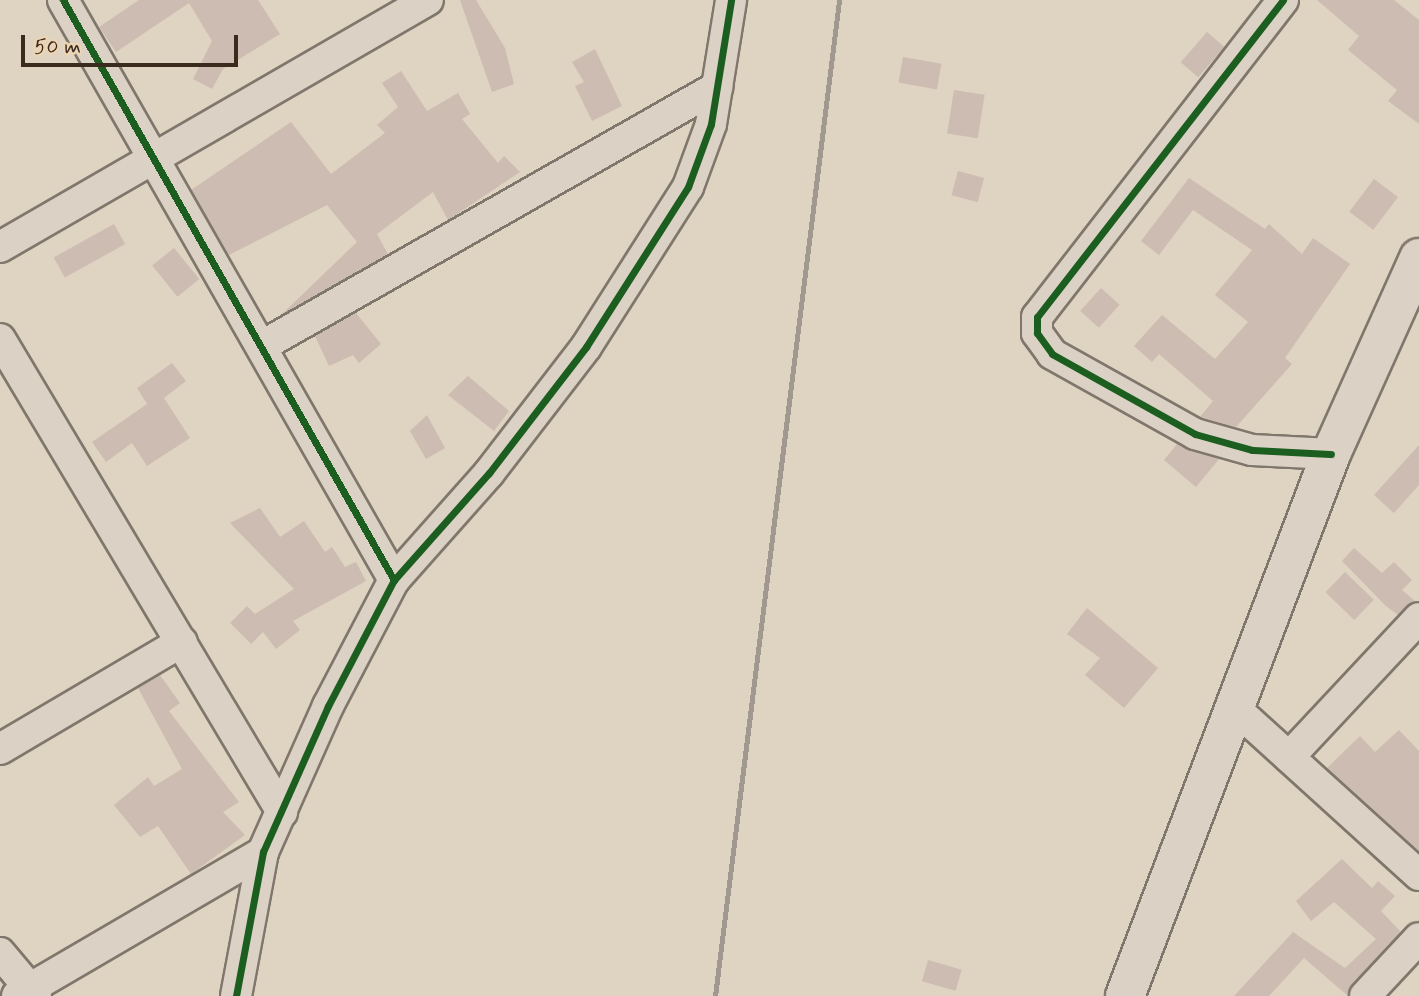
<!DOCTYPE html>
<html>
<head>
<meta charset="utf-8">
<style>
	body { margin:0 }
	#map { position:relative; width:1419px; height:996px; overflow:hidden; background:#dfd3c1; font-family:Mynerve,sans-serif }
	div>[style] { position:absolute }
	[style*='--x'] { left:calc(var(--x)*1px); top:calc(var(--y)*1px); width:calc(var(--w)*1px); rotate:calc(var(--a)*1deg) }
	.building>* { inset:0; background:#cdbcb2; transform-origin:0 0 }
	.roads { filter:drop-shadow(2px 0 #80776c) drop-shadow(-2px 0 #80776c) drop-shadow(0 2px #80776c) drop-shadow(0 -2px #80776c) }
	.minor>* { height:30px; margin:-15px; padding:0 15px; transform-origin:15px; border-radius:15px; background:#dbd2c5 }
	.secondary>* { height:38px; margin:-19px; padding:0 19px; transform-origin:19px; border-radius:19px; background:#dbd2c5 }
	.rail>* { height:5px; margin:-2.5px; padding:0 2.5px; transform-origin:2.5px; border-radius:2.5px; background:#a19990 }
	.cycleway>* { height:7px; margin:-3.5px; padding:0 3.5px; transform-origin:3.5px; border-radius:3.5px; background:#1b5e20 }
	span { translate:-50% -50%; white-space:nowrap; text-align:center; line-height:1.15; -webkit-text-stroke:5px #ecd5b4; paint-order:stroke }
	.scale { position:absolute; left:21px; top:35px; width:217px; height:32px; box-sizing:border-box; border:4px solid #3b2a1e; border-top:0; padding-left:9px; font-size:21px; line-height:24px; white-space:nowrap; color:#3b2a1e; -webkit-text-stroke:5px #ecd5b4; paint-order:stroke }
</style>
</head>
<body>
<div id="map">
	<div class="building">
		<i style="clip-path:polygon(139px 0,258px 0,280px 34px,223px 69px,212px 89px,193px 79px,212px 41px,189px 3px,116px 52px,99px 27px)"></i>
		<i style="clip-path:polygon(460px 0,476px 0,505px 48px,514px 84px,492px 92px)"></i>
		<i style="clip-path:polygon(1317px 0,1394px 0,1419px 20px,1419px 124px,1388px 101px,1397px 90px,1348px 50px,1359px 36px)"></i>
		<i style="left:1207px;top:32px;width:23px;height:40px;rotate:41deg"></i>
		<i style="clip-path:polygon(595px 49px,622px 106px,592px 121px,575px 86px,584px 82px,572px 62px)"></i>
		<i style="left:903px;top:57px;width:39px;height:26px;rotate:10deg"></i>
		<i style="clip-path:polygon(401px 71px,427px 111px,458px 93px,470px 114px,462px 119px,498px 163px,504px 156px,520px 172px,448px 220px,433px 192px,377px 234px,388px 254px,280px 316px,357px 242px,327px 205px,229px 255px,191px 190px,291px 122px,331px 174px,385px 133px,377px 125px,398px 107px,382px 83px)"></i>
		<i style="left:954px;top:90px;width:31px;height:44px;rotate:9deg"></i>
		<i style="left:958px;top:171px;width:27px;height:25px;rotate:15deg"></i>
		<i style="clip-path:polygon(1189px 178px,1265px 229px,1269px 224px,1302px 254px,1313px 238px,1350px 264px,1285px 358px,1292px 364px,1236px 427px,1200px 417px,1213px 401px,1159px 354px,1152px 362px,1134px 346px,1162px 315px,1215px 359px,1248px 322px,1215px 295px,1252px 250px,1193px 210px,1159px 255px,1141px 241px)"></i>
		<i style="left:1374px;top:179px;width:30px;height:41px;rotate:37deg"></i>
		<i style="left:114px;top:224px;width:23px;height:69px;rotate:61deg"></i>
		<i style="left:174px;top:248px;width:40px;height:28px;rotate:51deg"></i>
		<i style="left:1101px;top:288px;width:25px;height:31px;rotate:42deg"></i>
		<i style="clip-path:polygon(356px 313px,381px 344px,359px 363px,353px 355px,329px 366px,315px 336px)"></i>
		<i style="clip-path:polygon(172px 363px,186px 381px,164px 398px,190px 438px,147px 466px,132px 443px,106px 462px,92px 442px,147px 404px,137px 388px)"></i>
		<i style="clip-path:polygon(468px 376px,509px 411px,494px 431px,448px 395px)"></i>
		<i style="clip-path:polygon(427px 415px,445px 448px,426px 459px,410px 431px)"></i>
		<i style="clip-path:polygon(1177px 444px,1219px 459px,1196px 487px,1164px 460px)"></i>
		<i style="clip-path:polygon(1419px 445px,1419px 485px,1394px 513px,1374px 495px)"></i>
		<i style="clip-path:polygon(260px 508px,280px 537px,304px 521px,325px 552px,332px 547px,345px 567px,356px 562px,366px 581px,293px 621px,300px 630px,276px 649px,263px 632px,251px 644px,230px 623px,247px 606px,255px 614px,294px 589px,230px 523px)"></i>
		<i style="clip-path:polygon(1354px 548px,1382px 573px,1394px 562px,1412px 580px,1402px 590px,1415px 601px,1398px 615px,1386px 606px,1342px 561px)"></i>
		<i style="left:1345px;top:572px;width:40px;height:28px;rotate:44deg"></i>
		<i style="clip-path:polygon(1087px 608px,1158px 668px,1124px 708px,1085px 675px,1100px 658px,1067px 634px)"></i>
		<i style="clip-path:polygon(160px 675px,180px 703px,169px 711px,239px 802px,223px 812px,245px 835px,191px 874px,158px 826px,140px 837px,114px 805px,148px 777px,154px 786px,182px 769px,138px 688px)"></i>
		<i style="clip-path:polygon(1399px 730px,1419px 751px,1419px 851px,1327px 768px,1360px 736px,1375px 752px)"></i>
		<i style="clip-path:polygon(1342px 859px,1372px 888px,1378px 881px,1395px 896px,1381px 911px,1401px 932px,1348px 996px,1304px 958px,1269px 996px,1234px 996px,1293px 932px,1345px 968px,1376px 939px,1334px 902px,1311px 921px,1296px 901px)"></i>
		<i style="left:928px;top:960px;width:35px;height:22px;rotate:16deg"></i>
	</div>
	<div class="roads">
		<div class="minor">
			<i style="--x:63;--y:0;--w:668;--a:60.29"></i>
			<i style="--x:1283;--y:0;--w:401;--a:127.8"></i>
			<i style="--x:1037;--y:317;--w:16;--a:90"></i>
			<i style="--x:1037;--y:333;--w:26;--a:54"></i>
			<i style="--x:1052;--y:354;--w:164;--a:29.2"></i>
			<i style="--x:1195;--y:434;--w:59;--a:15.7"></i>
			<i style="--x:1252;--y:450;--w:79;--a:2.9"></i>
			<i style="--x:0;--y:247;--w:494;--a:-30"></i>
			<i style="--x:0;--y:339;--w:551;--a:59.2"></i>
			<i style="--x:262;--y:346;--w:524;--a:-29.65"></i>
			<i style="--x:1238;--y:711;--w:244;--a:42.2"></i>
			<i style="--x:0;--y:749;--w:211;--a:-30.5"></i>
			<i style="--x:1289;--y:757;--w:190;--a:-46.9"></i>
			<i style="--x:0;--y:953;--w:56;--a:50.1"></i>
			<i style="--x:17;--y:996;--w:285;--a:-30.3"></i>
			<i style="--x:236;--y:996;--w:147;--a:-79.4"></i>
			<i style="--x:263;--y:852;--w:160;--a:-66"></i>
			<i style="--x:328;--y:706;--w:142;--a:-62.4"></i>
			<i style="--x:394;--y:580;--w:143;--a:-48.4"></i>
			<i style="--x:489;--y:473;--w:159;--a:-52.4"></i>
			<i style="--x:586;--y:347;--w:190;--a:-57.5"></i>
			<i style="--x:688;--y:187;--w:67;--a:-69.9"></i>
			<i style="--x:711;--y:124;--w:126;--a:-80.8"></i>
			<i style="--x:1365;--y:996;--w:79;--a:-47"></i>
		</div>
		<div class="secondary">
			<i style="--x:1125;--y:996;--w:580;--a:-69.19"></i>
			<i style="--x:1331;--y:454;--w:215;--a:-65.8"></i>
		</div>
	</div>
	<div class="rail">
		<i style="--x:715;--y:996;--w:1004;--a:-82.9"></i>
	</div>
	<div class="cycleway">
		<i style="--x:63;--y:0;--w:668;--a:60.29"></i>
		<i style="--x:1283;--y:0;--w:401;--a:127.8"></i>
		<i style="--x:1037;--y:317;--w:16;--a:90"></i>
		<i style="--x:1037;--y:333;--w:26;--a:54"></i>
		<i style="--x:1052;--y:354;--w:164;--a:29.2"></i>
		<i style="--x:1195;--y:434;--w:59;--a:15.7"></i>
		<i style="--x:1252;--y:450;--w:79;--a:2.9"></i>
		<i style="--x:236;--y:996;--w:147;--a:-79.4"></i>
		<i style="--x:263;--y:852;--w:160;--a:-66"></i>
		<i style="--x:328;--y:706;--w:142;--a:-62.4"></i>
		<i style="--x:394;--y:580;--w:143;--a:-48.4"></i>
		<i style="--x:489;--y:473;--w:159;--a:-52.4"></i>
		<i style="--x:586;--y:347;--w:190;--a:-57.5"></i>
		<i style="--x:688;--y:187;--w:67;--a:-69.9"></i>
		<i style="--x:711;--y:124;--w:126;--a:-80.8"></i>
	</div>
	<div class="scale">50 m</div>
</div>
</body>
</html>
